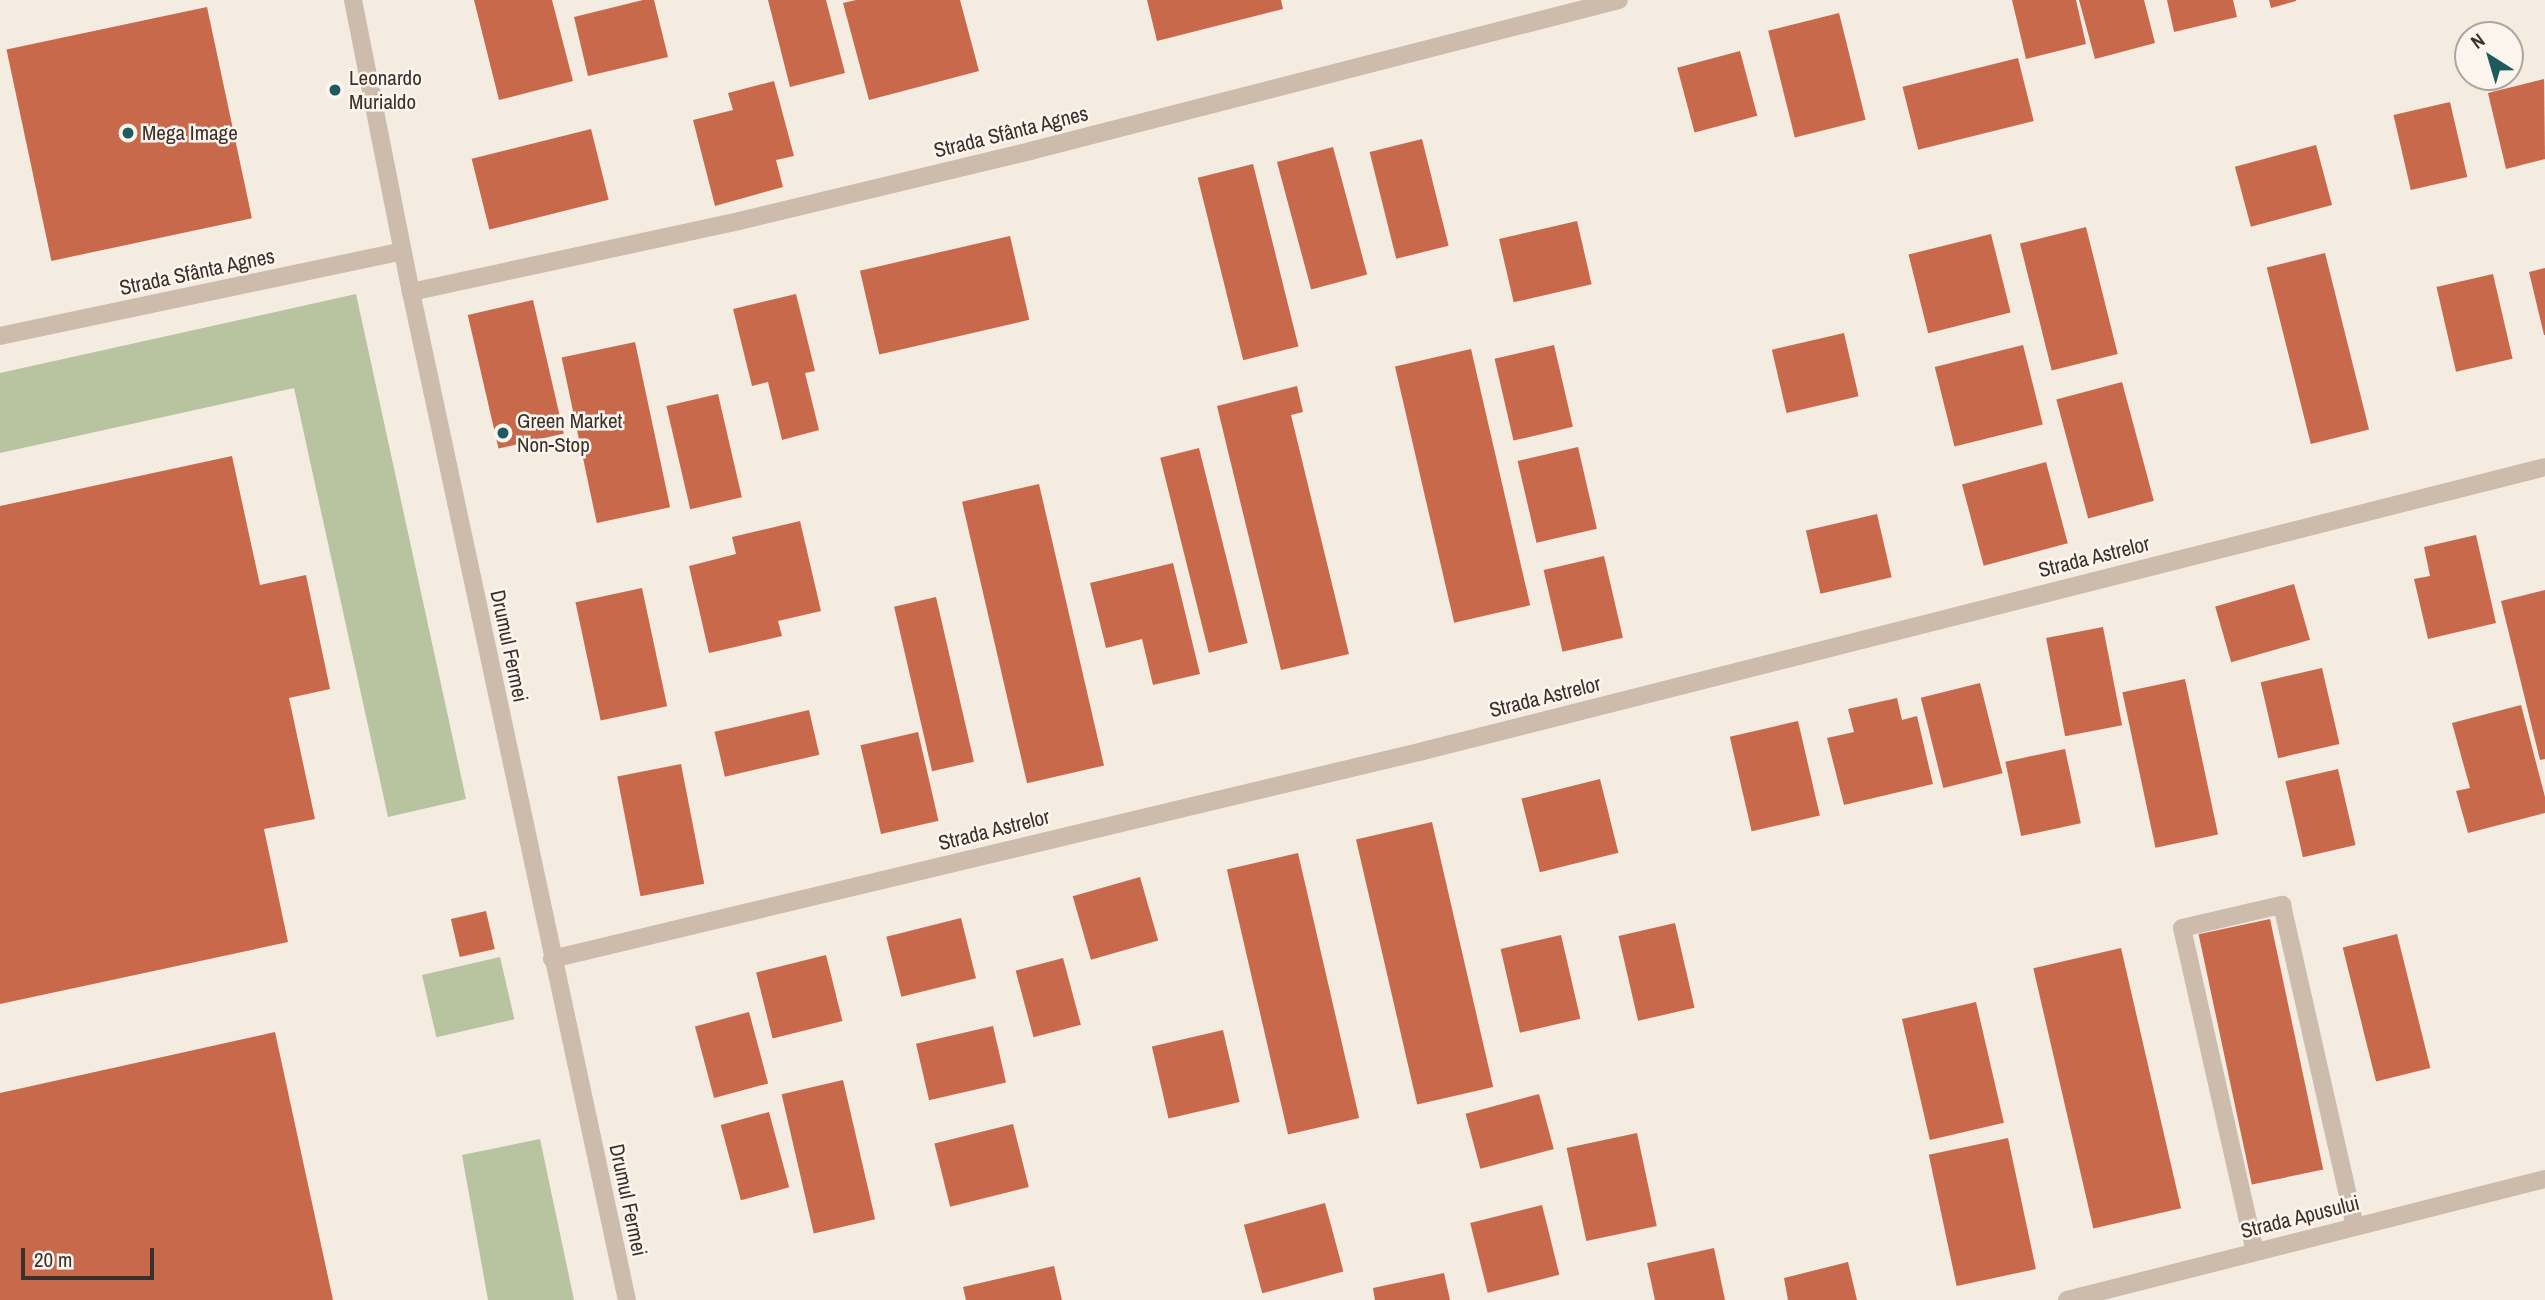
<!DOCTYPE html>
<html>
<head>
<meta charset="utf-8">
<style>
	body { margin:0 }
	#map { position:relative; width:2545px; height:1300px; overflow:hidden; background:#f4ebe1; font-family:"Archivo Narrow",sans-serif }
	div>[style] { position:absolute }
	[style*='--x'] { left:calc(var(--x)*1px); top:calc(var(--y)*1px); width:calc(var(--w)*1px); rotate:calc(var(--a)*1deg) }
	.green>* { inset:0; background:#b8c4a0; transform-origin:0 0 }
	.building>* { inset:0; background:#c8694b; transform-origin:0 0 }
	.service>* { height:18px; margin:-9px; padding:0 9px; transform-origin:9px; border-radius:9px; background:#cdbbac }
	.minor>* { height:18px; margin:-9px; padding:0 9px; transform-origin:9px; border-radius:9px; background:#cdbbac }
	.tertiary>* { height:18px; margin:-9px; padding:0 9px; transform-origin:9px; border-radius:9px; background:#cdbbac }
	.dots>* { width:19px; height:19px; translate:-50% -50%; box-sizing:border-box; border:4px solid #fbf5ee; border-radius:50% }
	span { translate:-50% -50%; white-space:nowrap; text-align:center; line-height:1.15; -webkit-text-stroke:5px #fbf5ee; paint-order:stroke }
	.poi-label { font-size:21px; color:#3b302b }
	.left { translate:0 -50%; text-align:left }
	.street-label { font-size:21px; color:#3b302b }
	.north { position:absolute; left:2454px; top:21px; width:70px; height:70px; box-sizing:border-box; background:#fbf5ee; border:2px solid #aea6a0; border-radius:50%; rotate:323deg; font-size:19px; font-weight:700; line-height:28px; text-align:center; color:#3b302b }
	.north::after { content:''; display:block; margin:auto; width:24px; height:32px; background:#1f5a5e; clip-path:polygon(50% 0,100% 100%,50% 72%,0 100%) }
	.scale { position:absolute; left:21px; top:1248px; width:133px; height:32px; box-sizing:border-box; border:4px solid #3b302b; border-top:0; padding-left:9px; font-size:21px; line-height:24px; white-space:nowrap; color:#3b302b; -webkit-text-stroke:5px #fbf5ee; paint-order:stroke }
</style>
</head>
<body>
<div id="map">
	<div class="green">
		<i style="clip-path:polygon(356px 294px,466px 799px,388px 817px,294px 388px,0 453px,0 373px)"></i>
		<i style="left:500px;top:957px;width:64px;height:80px;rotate:77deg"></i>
		<i style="clip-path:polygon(540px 1139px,574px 1300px,488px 1300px,462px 1155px)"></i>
	</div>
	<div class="building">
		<i style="clip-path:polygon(474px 0,552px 0,573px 81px,499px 100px)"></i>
		<i style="clip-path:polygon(643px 0,654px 0,668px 57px,588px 76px,574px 17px)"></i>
		<i style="clip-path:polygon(768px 0,826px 0,845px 73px,790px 87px)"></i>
		<i style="clip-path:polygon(856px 0,960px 0,979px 71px,869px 100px,843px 3px)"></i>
		<i style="clip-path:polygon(1147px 0,1281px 0,1283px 9px,1157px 41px)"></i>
		<i style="clip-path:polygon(2012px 0,2076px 0,2086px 44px,2026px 59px)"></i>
		<i style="clip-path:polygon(2079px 0,2144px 0,2155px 43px,2095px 59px)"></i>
		<i style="clip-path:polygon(2167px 0,2233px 0,2237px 17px,2174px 32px)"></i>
		<i style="clip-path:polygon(2269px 0,2296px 0,2296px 1px,2271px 8px)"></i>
		<i style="left:207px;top:7px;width:216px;height:205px;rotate:78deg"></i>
		<i style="left:1839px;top:13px;width:110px;height:73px;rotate:76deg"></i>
		<i style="left:1740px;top:51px;width:67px;height:65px;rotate:75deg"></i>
		<i style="left:2018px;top:58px;width:65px;height:119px;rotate:76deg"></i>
		<i style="clip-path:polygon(2544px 79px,2545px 159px,2506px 169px,2488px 93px)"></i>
		<i style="clip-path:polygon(774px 81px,794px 156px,776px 160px,783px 187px,715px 206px,693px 120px,733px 110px,728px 93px)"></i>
		<i style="left:2450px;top:102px;width:77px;height:58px;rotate:77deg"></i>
		<i style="left:591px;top:129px;width:73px;height:123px;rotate:76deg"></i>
		<i style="left:1422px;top:139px;width:110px;height:54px;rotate:76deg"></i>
		<i style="left:2316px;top:145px;width:62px;height:84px;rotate:75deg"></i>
		<i style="left:1333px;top:147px;width:132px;height:58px;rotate:75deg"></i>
		<i style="left:1253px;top:164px;width:188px;height:57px;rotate:76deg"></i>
		<i style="left:1577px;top:221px;width:65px;height:80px;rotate:77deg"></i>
		<i style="left:2086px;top:227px;width:131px;height:68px;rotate:76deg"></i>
		<i style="left:1991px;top:234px;width:81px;height:85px;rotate:76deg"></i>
		<i style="left:1010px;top:236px;width:86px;height:154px;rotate:77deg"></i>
		<i style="left:2325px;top:253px;width:182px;height:60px;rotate:76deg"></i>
		<i style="clip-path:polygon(2545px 268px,2545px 335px,2544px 335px,2529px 272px)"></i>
		<i style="left:2493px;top:274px;width:87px;height:58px;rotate:77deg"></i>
		<i style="clip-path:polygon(796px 294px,815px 371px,805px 373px,819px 430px,782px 440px,768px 382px,752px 386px,733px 309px)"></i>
		<i style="left:533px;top:300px;width:137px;height:67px;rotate:77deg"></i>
		<i style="left:1844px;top:333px;width:65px;height:74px;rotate:77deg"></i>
		<i style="left:635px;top:342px;width:169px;height:75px;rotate:78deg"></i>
		<i style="left:1554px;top:345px;width:84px;height:61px;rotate:77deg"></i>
		<i style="left:2023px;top:345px;width:82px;height:91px;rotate:76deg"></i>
		<i style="left:1471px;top:349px;width:263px;height:78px;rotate:77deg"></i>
		<i style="left:2122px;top:382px;width:123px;height:68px;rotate:75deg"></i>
		<i style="clip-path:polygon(1297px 386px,1303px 412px,1291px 415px,1349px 654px,1281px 670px,1217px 406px)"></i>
		<i style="left:718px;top:394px;width:106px;height:53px;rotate:77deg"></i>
		<i style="left:1578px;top:447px;width:84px;height:62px;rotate:77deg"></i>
		<i style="left:1199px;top:448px;width:201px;height:40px;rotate:76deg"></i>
		<i style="clip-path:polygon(232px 456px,260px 585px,306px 575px,330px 689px,289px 698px,315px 819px,264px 829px,288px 942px,0 1004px,0 506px)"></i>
		<i style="left:2046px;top:462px;width:84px;height:87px;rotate:75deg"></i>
		<i style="left:1039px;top:484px;width:289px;height:79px;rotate:77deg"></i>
		<i style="left:1877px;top:514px;width:65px;height:73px;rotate:77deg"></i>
		<i style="clip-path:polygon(800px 521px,821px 611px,778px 621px,782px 636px,709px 653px,689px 566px,736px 554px,732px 537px)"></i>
		<i style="clip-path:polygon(2476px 535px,2496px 623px,2428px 639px,2414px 579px,2430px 576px,2424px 547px)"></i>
		<i style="left:1604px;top:556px;width:84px;height:62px;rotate:77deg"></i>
		<i style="clip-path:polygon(1173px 563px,1200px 674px,1153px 685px,1142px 639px,1106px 648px,1090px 583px)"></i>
		<i style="left:2294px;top:584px;width:58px;height:82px;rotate:74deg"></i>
		<i style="left:642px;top:588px;width:121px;height:68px;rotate:78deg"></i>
		<i style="clip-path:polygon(2545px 590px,2545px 759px,2540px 760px,2501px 601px)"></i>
		<i style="left:936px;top:597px;width:169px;height:43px;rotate:77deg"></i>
		<i style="left:2103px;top:627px;width:100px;height:58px;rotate:79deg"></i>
		<i style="left:2322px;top:668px;width:78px;height:63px;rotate:77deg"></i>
		<i style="left:2185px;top:679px;width:159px;height:64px;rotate:78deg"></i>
		<i style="left:1980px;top:683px;width:93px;height:61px;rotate:76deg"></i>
		<i style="clip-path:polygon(1897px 698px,1902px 720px,1917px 716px,1933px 784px,1844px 805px,1827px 738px,1854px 732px,1848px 709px)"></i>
		<i style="clip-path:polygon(2521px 705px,2545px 797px,2545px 813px,2468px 833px,2456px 791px,2470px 788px,2452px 723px)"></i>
		<i style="left:809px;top:710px;width:46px;height:97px;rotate:77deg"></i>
		<i style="left:1798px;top:721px;width:97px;height:70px;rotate:77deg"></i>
		<i style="left:918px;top:732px;width:91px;height:59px;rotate:77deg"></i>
		<i style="left:2065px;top:749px;width:76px;height:61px;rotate:78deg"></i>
		<i style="left:681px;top:764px;width:122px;height:65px;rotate:79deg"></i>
		<i style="left:2338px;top:769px;width:78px;height:54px;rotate:77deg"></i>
		<i style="left:1600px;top:779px;width:76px;height:81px;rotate:76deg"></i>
		<i style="left:1432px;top:822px;width:272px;height:78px;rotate:77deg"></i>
		<i style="left:1298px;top:853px;width:272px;height:73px;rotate:77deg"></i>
		<i style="left:1140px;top:877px;width:66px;height:70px;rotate:74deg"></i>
		<i style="left:486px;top:911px;width:39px;height:36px;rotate:77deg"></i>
		<i style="left:961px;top:918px;width:62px;height:77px;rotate:76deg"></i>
		<i style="left:2270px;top:919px;width:256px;height:73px;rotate:78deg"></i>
		<i style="left:1675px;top:923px;width:87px;height:58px;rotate:77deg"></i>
		<i style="left:2397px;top:934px;width:138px;height:56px;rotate:76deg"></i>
		<i style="left:1561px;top:935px;width:86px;height:62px;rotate:77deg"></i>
		<i style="left:2121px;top:948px;width:267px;height:90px;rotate:77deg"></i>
		<i style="left:826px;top:955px;width:68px;height:72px;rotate:76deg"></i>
		<i style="left:1063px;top:958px;width:69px;height:49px;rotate:75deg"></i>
		<i style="left:1976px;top:1002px;width:124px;height:76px;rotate:77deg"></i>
		<i style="left:749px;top:1012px;width:74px;height:56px;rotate:75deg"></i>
		<i style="left:993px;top:1026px;width:58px;height:79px;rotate:77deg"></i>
		<i style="left:1223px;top:1030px;width:74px;height:73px;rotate:77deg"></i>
		<i style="clip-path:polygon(275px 1032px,333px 1300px,0 1300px,0 1093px)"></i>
		<i style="left:843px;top:1080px;width:143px;height:63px;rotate:77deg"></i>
		<i style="left:1539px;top:1094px;width:57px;height:76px;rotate:75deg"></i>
		<i style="left:769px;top:1112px;width:78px;height:50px;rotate:75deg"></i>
		<i style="left:1013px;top:1124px;width:65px;height:81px;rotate:76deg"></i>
		<i style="left:1637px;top:1133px;width:95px;height:72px;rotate:78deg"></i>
		<i style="left:2008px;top:1138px;width:134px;height:81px;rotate:78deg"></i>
		<i style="left:1325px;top:1203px;width:71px;height:84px;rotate:75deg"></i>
		<i style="left:1542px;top:1205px;width:72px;height:74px;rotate:76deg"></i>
		<i style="clip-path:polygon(1714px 1248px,1725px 1300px,1655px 1300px,1647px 1263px)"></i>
		<i style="clip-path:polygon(1848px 1262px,1857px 1300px,1788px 1300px,1784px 1278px)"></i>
		<i style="clip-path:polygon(1054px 1266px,1062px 1300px,966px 1300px,963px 1287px)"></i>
		<i style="clip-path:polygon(1444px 1273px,1450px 1300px,1375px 1300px,1373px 1288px)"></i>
	</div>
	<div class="service">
		<i style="--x:2255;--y:1252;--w:332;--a:-102.7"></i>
		<i style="--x:2182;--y:928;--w:103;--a:-13"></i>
		<i style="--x:2282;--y:905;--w:330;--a:77.2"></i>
	</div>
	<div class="minor">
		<i style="--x:411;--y:292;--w:336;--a:-12.2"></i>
		<i style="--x:739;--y:221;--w:299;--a:-13.5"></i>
		<i style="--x:1030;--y:151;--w:608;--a:-14.38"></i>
		<i style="--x:552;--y:959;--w:895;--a:-13.43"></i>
		<i style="--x:1423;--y:751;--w:1157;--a:-14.2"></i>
		<i style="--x:2067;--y:1300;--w:493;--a:-14.2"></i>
	</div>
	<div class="tertiary">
		<i style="--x:353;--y:0;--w:298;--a:78.8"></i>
		<i style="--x:411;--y:292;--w:1031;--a:77.91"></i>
		<i style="--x:0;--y:336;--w:411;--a:-11.9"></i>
	</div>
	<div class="dots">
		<i style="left:335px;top:90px;background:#1f5a5e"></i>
		<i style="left:128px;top:133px;background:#1f5a5e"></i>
		<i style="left:503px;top:433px;background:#1f5a5e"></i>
	</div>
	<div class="poi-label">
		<span class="left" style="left:349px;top:90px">Leonardo<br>Murialdo</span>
		<span class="left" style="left:142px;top:133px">Mega Image</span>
		<span class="left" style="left:517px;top:433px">Green Market<br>Non-Stop</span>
	</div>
	<div class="street-label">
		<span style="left:1011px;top:132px;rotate:-14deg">Strada Sfânta Agnes</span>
		<span style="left:197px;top:272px;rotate:-12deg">Strada Sfânta Agnes</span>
		<span style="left:2094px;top:557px;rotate:-14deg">Strada Astrelor</span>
		<span style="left:509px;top:646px;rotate:78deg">Drumul Fermei</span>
		<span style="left:1545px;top:697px;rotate:-14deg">Strada Astrelor</span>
		<span style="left:994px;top:830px;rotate:-14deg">Strada Astrelor</span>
		<span style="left:628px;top:1200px;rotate:78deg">Drumul Fermei</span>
		<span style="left:2300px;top:1217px;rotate:-14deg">Strada Apusului</span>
	</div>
	<div class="north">N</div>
	<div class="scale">20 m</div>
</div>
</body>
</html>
